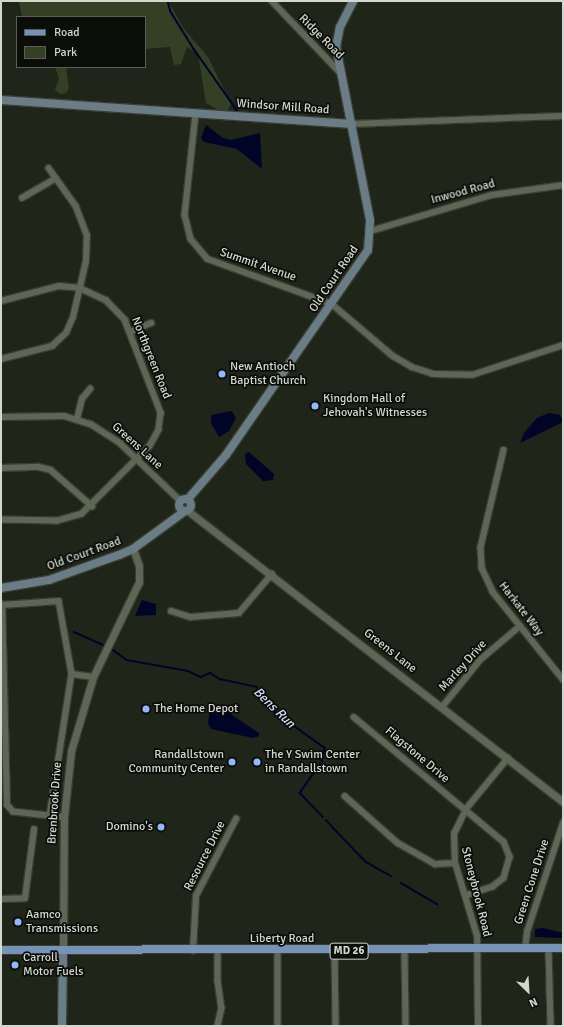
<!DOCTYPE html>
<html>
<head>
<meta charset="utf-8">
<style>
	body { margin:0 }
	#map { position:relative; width:564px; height:1027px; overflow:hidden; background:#1f2518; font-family:Signika,sans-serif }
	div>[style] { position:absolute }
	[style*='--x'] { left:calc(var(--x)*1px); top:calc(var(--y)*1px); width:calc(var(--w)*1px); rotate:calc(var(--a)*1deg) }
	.green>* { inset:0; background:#344026 }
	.water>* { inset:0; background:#000426 }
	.stream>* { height:1.5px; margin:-0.75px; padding:0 0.75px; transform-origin:0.75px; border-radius:0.75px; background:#000426 }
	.roads { filter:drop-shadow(1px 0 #393e34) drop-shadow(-1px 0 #393e34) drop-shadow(0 1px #393e34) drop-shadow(0 -1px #393e34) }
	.minor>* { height:5.5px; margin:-2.75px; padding:0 2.75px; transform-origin:2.75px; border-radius:2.75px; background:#5e6656 }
	.tertiary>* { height:7px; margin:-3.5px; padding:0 3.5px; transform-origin:3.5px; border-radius:3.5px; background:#5e6656 }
	.secondary>* { height:8px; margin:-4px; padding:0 4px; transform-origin:4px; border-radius:4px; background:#6a7c86 }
	.secondary>.ring { margin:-4px; padding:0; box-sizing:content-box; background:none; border:8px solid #6a7c86; border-radius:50% }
	.primary>* { height:8px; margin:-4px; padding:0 4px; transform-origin:4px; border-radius:4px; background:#7792b7 }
	.dots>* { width:11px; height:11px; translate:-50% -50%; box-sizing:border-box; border:2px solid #0a0d08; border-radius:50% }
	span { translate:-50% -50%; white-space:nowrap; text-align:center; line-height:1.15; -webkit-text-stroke:3.5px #0a0d08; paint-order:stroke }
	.shield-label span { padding:1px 3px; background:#0a0d08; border:1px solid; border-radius:3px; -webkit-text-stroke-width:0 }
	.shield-label { font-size:11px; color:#d3d8ce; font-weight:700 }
	.street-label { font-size:12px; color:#d3d8ce }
	.poi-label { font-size:12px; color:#d3d8ce }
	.left { translate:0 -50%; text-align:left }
	.right { translate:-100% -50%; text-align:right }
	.water-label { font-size:13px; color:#cedefa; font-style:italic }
	.frame { position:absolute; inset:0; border:2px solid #d3d8ce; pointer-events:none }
	.legend { position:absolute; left:16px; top:16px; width:130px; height:52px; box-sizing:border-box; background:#0a0d08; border:1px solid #5a5e57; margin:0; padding:5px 7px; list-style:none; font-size:12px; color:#d3d8ce }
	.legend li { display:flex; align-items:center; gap:8px; height:20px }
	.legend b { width:20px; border:1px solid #5a5e57 }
	.north { position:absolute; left:508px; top:971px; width:40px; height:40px; -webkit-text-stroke:3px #0a0d08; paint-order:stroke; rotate:155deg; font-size:11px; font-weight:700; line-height:16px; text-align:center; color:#d3d8ce }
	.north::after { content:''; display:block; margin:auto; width:14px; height:18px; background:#d3d8ce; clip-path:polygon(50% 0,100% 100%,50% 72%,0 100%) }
</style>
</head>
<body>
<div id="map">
	<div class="green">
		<i style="clip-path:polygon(19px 1px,168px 1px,184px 29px,208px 57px,231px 104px,228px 110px,222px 112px,206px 103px,198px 54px,187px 47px,181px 64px,174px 65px,170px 47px,145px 49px,145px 17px,22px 17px)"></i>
		<i style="clip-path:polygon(55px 67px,66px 67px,69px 88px,66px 93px,60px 94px,55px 90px,59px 78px)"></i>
	</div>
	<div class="water">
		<i style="clip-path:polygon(206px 125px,223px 138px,231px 140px,260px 133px,262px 169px,237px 149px,204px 142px,201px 138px)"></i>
		<i style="clip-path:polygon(232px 411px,236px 418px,229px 431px,219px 437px,211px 423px,211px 415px)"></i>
		<i style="clip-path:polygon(549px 413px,560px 415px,563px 422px,520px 443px,524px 433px,537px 418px)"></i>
		<i style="clip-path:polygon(249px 452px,274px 474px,273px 480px,263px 481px,246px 464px,245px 454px)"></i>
		<i style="clip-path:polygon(142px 600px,156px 604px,156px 615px,135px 616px)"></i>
		<i style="clip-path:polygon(217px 705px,259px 733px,259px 736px,253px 738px,211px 729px,208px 723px,210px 709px)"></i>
		<i style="clip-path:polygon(543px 928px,563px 933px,563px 938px,535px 937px,535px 929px)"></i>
	</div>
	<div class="stream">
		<i style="--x:168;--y:1;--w:11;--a:75"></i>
		<i style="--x:171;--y:12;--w:44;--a:58.1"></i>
		<i style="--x:194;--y:49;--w:78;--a:54.9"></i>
		<i style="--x:74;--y:632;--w:35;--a:24"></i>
		<i style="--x:109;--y:647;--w:22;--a:36"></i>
		<i style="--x:127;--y:660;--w:62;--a:10.2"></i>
		<i style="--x:188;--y:671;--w:14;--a:25"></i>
		<i style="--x:201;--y:677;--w:10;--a:-24"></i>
		<i style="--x:210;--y:673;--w:12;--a:31"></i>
		<i style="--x:220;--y:679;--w:38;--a:12"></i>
		<i style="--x:257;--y:687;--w:7;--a:74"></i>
		<i style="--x:259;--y:694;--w:25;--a:48"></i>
		<i style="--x:276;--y:713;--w:60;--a:35.5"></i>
		<i style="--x:325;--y:748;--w:14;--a:102"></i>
		<i style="--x:322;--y:762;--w:38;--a:125"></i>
		<i style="--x:300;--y:793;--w:33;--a:46"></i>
		<i style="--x:326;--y:820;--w:58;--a:46.4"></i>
		<i style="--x:366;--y:862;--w:29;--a:29"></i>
		<i style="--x:401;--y:883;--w:42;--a:30.3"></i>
	</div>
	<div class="roads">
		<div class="minor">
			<i style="--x:272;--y:1;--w:97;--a:46.3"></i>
			<i style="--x:196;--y:114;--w:102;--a:96.2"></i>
			<i style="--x:185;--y:215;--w:25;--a:76"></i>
			<i style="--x:191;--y:239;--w:26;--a:50"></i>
			<i style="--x:208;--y:259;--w:132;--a:19.9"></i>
			<i style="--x:332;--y:304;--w:80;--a:40.4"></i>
			<i style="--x:393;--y:356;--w:22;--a:30"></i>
			<i style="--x:412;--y:367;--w:22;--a:18"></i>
			<i style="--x:433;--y:374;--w:39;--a:1"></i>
			<i style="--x:472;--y:375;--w:96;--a:-18.2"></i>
			<i style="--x:352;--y:124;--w:211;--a:-2.2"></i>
			<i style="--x:22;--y:198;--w:39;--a:-30"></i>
			<i style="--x:371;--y:231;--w:126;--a:-16.6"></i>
			<i style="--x:492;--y:195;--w:72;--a:-8"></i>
			<i style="--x:1;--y:301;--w:60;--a:-14.5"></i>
			<i style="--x:59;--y:286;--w:21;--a:5"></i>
			<i style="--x:80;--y:288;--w:29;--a:25"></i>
			<i style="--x:106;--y:300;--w:28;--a:46"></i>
			<i style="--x:125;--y:320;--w:100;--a:68.8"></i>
			<i style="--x:161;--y:413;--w:17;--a:97"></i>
			<i style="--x:159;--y:430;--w:18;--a:119"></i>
			<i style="--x:150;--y:446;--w:96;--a:135"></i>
			<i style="--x:82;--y:514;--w:26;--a:164"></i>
			<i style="--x:57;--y:521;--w:56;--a:-179"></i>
			<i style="--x:130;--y:332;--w:23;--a:-23"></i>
			<i style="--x:1;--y:359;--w:53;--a:-14.3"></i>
			<i style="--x:52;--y:346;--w:19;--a:-43"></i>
			<i style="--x:66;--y:333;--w:17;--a:-66"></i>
			<i style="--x:73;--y:317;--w:57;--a:-76.9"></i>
			<i style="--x:86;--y:261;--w:25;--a:-88"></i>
			<i style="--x:87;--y:236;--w:31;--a:-111"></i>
			<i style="--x:76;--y:207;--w:47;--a:-125.4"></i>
			<i style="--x:1;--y:417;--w:63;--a:-0.9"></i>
			<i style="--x:64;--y:416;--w:28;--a:17"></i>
			<i style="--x:91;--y:424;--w:35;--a:33"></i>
			<i style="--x:120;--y:443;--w:84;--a:43.6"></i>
			<i style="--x:77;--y:419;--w:21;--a:-76"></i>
			<i style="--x:82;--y:399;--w:13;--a:-51"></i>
			<i style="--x:504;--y:450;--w:100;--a:103.3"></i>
			<i style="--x:481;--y:547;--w:21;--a:87"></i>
			<i style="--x:482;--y:568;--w:26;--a:65"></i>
			<i style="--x:493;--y:592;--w:112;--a:51.2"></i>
			<i style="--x:1;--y:468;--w:38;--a:-2"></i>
			<i style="--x:39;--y:467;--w:12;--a:14"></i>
			<i style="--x:51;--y:470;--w:55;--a:41.3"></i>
			<i style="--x:59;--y:601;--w:74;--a:79.9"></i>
			<i style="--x:72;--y:674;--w:144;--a:98.8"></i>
			<i style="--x:50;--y:816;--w:37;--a:-174"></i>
			<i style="--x:13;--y:812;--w:9;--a:-131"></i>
			<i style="--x:7;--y:805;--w:200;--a:-91.4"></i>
			<i style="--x:2;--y:605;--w:57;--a:-4"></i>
			<i style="--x:171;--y:611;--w:21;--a:17"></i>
			<i style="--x:191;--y:617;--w:48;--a:-4.8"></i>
			<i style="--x:239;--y:613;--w:51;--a:-49.8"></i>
			<i style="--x:72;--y:674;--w:21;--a:8"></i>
			<i style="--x:443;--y:706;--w:59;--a:-51.2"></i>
			<i style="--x:480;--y:660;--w:52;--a:-40.4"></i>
			<i style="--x:354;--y:717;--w:195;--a:39.8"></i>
			<i style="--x:504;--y:842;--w:16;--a:68"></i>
			<i style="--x:510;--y:857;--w:22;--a:106"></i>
			<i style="--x:504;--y:878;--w:14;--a:141"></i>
			<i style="--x:493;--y:887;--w:28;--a:162"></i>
			<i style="--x:345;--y:796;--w:71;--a:41.6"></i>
			<i style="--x:398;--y:843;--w:43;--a:29.6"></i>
			<i style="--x:435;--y:864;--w:20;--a:-3"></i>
			<i style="--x:50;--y:816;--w:14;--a:4"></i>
			<i style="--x:1;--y:899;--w:24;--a:-2"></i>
			<i style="--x:25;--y:898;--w:69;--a:-82.5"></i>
			<i style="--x:549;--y:948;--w:78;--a:88.5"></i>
			<i style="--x:525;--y:949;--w:17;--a:-83"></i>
			<i style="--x:527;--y:932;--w:115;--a:-71.7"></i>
			<i style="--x:405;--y:950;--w:76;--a:89.2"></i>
			<i style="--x:193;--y:951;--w:55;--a:-86.9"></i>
			<i style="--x:196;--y:896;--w:87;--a:-62.5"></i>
			<i style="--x:218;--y:951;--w:30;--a:90"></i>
			<i style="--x:218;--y:981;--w:27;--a:82"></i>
			<i style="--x:222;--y:1008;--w:18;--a:103"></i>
			<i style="--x:278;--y:951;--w:75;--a:90"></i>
			<i style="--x:335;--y:951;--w:75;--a:89.2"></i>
			<i style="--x:478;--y:1026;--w:90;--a:-90.6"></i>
			<i style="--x:477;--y:936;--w:76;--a:-106.8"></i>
			<i style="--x:455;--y:863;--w:29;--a:-92"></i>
			<i style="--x:454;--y:834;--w:28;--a:-64"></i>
			<i style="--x:466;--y:809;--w:66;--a:-50.5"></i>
		</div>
		<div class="tertiary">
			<i style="--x:188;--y:511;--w:475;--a:37.8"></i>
			<i style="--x:63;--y:951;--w:134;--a:-89.6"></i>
			<i style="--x:64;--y:817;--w:66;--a:-83.9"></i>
			<i style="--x:71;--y:751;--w:77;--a:-73.4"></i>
			<i style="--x:93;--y:677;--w:106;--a:-64.2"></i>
			<i style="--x:139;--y:582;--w:16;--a:-90"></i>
			<i style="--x:139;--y:566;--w:18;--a:-109"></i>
		</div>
		<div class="secondary">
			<i style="--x:1;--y:100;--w:352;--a:3.9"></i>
			<i class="ring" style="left:179px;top:499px;width:4px;height:4px"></i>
			<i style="--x:188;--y:499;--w:58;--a:-49.2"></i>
			<i style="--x:226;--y:455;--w:249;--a:-55.3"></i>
			<i style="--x:368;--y:250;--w:30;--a:-86"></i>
			<i style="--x:370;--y:220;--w:176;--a:-101.1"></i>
			<i style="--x:336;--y:47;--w:20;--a:-79"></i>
			<i style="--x:340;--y:27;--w:29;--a:-63"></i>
			<i style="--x:1;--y:588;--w:49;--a:-9.5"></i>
			<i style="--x:49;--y:580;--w:74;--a:-19.7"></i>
			<i style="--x:119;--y:555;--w:15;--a:-23"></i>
			<i style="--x:133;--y:549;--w:64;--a:-36.2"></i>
			<i style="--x:62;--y:1026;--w:75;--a:-89.2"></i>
		</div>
		<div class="primary">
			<i style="--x:1;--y:950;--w:562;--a:-0.2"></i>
		</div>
	</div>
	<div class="dots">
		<i style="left:222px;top:374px;background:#90b8fd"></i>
		<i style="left:315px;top:406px;background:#90b8fd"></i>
		<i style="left:146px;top:709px;background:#90b8fd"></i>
		<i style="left:232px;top:762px;background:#90b8fd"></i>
		<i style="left:257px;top:762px;background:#90b8fd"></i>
		<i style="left:161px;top:827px;background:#90b8fd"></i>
		<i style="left:18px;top:922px;background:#90b8fd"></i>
		<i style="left:15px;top:965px;background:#90b8fd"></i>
	</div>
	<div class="shield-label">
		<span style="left:349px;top:951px">MD 26</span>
	</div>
	<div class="street-label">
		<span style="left:321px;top:37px;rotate:45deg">Ridge Road</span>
		<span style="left:283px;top:107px;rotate:4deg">Windsor Mill Road</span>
		<span style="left:463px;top:192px;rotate:-15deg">Inwood Road</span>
		<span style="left:258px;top:265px;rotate:19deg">Summit Avenue</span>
		<span style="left:334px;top:279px;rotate:-56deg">Old Court Road</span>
		<span style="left:151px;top:358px;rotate:68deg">Northgreen Road</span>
		<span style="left:137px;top:446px;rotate:42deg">Greens Lane</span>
		<span style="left:84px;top:554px;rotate:-20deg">Old Court Road</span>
		<span style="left:521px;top:609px;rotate:52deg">Harkate Way</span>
		<span style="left:390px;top:651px;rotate:38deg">Greens Lane</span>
		<span style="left:463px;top:666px;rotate:-48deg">Marley Drive</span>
		<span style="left:417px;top:755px;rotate:40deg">Flagstone Drive</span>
		<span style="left:55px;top:803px;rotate:-86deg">Brenbrook Drive</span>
		<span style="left:205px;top:856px;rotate:-63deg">Resource Drive</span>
		<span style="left:532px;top:882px;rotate:-72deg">Green Cone Drive</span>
		<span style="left:476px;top:892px;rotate:76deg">Stoneybrook Road</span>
		<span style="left:282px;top:939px">Liberty Road</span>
	</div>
	<div class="poi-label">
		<span class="left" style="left:230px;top:374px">New Antioch<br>Baptist Church</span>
		<span class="left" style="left:323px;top:406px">Kingdom Hall of<br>Jehovah's Witnesses</span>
		<span class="left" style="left:154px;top:709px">The Home Depot</span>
		<span class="right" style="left:224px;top:762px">Randallstown<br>Community Center</span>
		<span class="left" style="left:265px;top:762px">The Y Swim Center<br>in Randallstown</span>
		<span class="right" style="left:153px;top:827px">Domino's</span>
		<span class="left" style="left:26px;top:922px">Aamco<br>Transmissions</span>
		<span class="left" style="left:23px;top:965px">Carroll<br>Motor Fuels</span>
	</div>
	<div class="water-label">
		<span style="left:274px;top:708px;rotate:44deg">Bens Run</span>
	</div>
	<div class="frame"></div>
	<ul class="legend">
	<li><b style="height:5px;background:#7792b7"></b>Road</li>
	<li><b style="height:11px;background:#344026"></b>Park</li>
	</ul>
	<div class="north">N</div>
</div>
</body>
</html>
